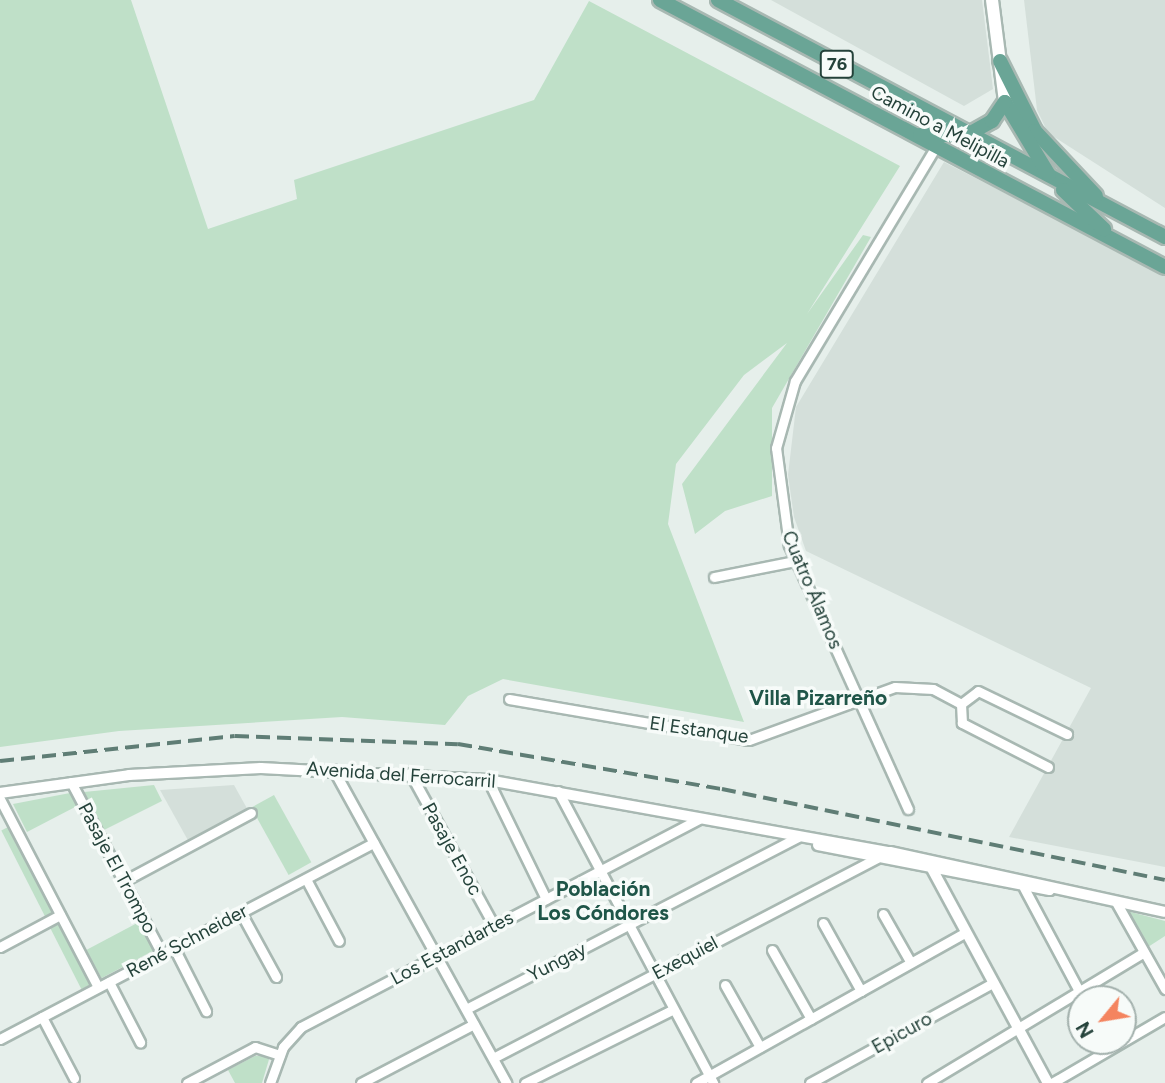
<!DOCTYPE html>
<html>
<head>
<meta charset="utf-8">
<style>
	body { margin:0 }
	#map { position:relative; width:1165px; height:1083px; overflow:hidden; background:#e6efeb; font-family:Figtree,sans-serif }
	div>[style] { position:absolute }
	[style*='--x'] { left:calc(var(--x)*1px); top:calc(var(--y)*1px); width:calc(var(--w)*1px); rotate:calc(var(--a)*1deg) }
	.built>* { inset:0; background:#d4dfda }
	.green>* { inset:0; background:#bfe0c8; transform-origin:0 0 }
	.roads { filter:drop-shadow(2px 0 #a8b8b2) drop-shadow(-2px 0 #a8b8b2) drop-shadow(0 2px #a8b8b2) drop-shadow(0 -2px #a8b8b2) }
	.minor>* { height:9px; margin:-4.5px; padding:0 4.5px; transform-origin:4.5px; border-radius:4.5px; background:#fff }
	.tertiary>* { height:10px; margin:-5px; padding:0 5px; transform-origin:5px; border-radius:5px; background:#fff }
	.secondary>* { height:12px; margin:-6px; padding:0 6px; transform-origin:6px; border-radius:6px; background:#fff }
	.primary>* { height:14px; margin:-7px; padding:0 7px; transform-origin:7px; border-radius:7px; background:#6aa596 }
	.rail>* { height:3.5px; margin-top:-1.75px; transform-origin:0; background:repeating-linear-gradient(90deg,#5f7d75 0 14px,transparent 0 21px) }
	span { translate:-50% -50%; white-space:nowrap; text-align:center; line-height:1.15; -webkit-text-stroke:7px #f7fbf9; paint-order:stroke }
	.shield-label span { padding:2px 5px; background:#f7fbf9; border:2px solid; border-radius:5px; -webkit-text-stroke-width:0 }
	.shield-label { font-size:18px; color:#24423a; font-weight:700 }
	.street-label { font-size:19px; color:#24423a }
	.neighbourhood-label { font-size:21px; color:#1f5548; font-weight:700 }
	.north { position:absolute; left:1067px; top:985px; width:70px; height:70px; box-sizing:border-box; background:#f7fbf9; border:2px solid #a3b1ad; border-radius:50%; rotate:240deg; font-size:19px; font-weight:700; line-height:28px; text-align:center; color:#24423a }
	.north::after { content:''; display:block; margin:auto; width:24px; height:32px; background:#f4845f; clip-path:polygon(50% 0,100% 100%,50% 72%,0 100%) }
</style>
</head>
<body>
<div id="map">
	<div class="built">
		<i style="clip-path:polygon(771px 0,982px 0,993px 89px,964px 106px)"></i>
		<i style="clip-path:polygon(1024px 0,1165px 0,1165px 208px,1048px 133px,1037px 110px)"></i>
		<i style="clip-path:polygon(944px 162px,1165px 275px,1165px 867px,1009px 837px,1091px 688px,806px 551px,794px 517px,788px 475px,796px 407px)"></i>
		<i style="clip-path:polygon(234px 785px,249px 812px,190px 844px,160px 790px)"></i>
	</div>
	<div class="green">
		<i style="clip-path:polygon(0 0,131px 0,208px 229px,297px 199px,294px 180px,534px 100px,589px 1px,900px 166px,807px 314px,863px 235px,871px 237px,772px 408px,772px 496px,725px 511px,695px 534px,682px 484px,787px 343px,744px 375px,676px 464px,668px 524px,744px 722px,503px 679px,468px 696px,445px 725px,342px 717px,119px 731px,0 747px)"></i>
		<i style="clip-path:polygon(154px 785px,162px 801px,104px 830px,84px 792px)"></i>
		<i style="clip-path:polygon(70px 793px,77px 806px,27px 832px,13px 804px)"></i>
		<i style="left:274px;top:795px;width:77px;height:26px;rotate:61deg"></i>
		<i style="left:12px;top:825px;width:97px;height:12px;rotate:63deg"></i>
		<i style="clip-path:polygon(1127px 911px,1165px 921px,1165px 936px,1148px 947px)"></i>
		<i style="left:59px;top:921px;width:71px;height:11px;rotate:63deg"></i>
		<i style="left:141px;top:921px;width:32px;height:62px;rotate:62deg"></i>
		<i style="clip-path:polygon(255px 1056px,270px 1056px,262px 1083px,235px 1083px,228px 1070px)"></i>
	</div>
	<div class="roads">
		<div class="minor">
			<i style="--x:714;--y:577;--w:83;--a:-11.2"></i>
			<i style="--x:509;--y:699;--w:243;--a:9.7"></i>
			<i style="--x:749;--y:740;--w:155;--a:-20"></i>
			<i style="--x:895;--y:687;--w:38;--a:3"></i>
			<i style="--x:933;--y:689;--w:32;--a:28"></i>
			<i style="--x:1048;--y:767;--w:97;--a:-152.9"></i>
			<i style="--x:962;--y:723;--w:19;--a:-93"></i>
			<i style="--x:961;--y:704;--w:21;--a:-37"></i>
			<i style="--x:978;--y:691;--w:99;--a:25.8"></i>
			<i style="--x:333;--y:769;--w:359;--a:61.1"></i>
			<i style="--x:410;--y:773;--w:175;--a:61.2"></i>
			<i style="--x:488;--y:780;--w:132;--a:64"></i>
			<i style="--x:71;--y:782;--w:195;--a:62.1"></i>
			<i style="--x:558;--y:791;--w:331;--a:62"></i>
			<i style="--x:0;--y:799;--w:212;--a:62.5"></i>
			<i style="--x:908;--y:809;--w:290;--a:-114.3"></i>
			<i style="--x:789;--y:545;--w:98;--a:-97.6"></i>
			<i style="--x:776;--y:448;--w:70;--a:-74.2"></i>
			<i style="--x:795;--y:381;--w:274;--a:-59"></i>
			<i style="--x:306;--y:879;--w:70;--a:62"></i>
			<i style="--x:124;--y:881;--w:144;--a:-28.2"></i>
			<i style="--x:1024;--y:888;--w:117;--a:61.9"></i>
			<i style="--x:1116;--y:902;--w:100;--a:60.6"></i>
			<i style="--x:241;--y:913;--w:73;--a:61.3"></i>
			<i style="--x:883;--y:914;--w:56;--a:60.3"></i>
			<i style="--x:823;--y:923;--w:78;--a:60.8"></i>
			<i style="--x:0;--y:947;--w:68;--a:-28.1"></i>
			<i style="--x:174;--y:948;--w:71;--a:63.1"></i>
			<i style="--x:772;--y:950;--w:79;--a:60.5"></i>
			<i style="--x:109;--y:982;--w:68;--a:62.7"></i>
			<i style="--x:725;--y:985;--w:71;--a:60.6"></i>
			<i style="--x:466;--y:1009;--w:374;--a:-27.4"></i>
			<i style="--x:42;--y:1017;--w:69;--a:62.3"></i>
			<i style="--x:0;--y:1039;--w:422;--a:-27.7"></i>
			<i style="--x:493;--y:1058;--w:433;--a:-27.5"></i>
			<i style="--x:187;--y:1083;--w:77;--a:-27.9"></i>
			<i style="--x:255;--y:1047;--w:26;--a:18"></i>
			<i style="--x:270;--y:1083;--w:38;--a:-70"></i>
			<i style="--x:283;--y:1047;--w:27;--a:-48"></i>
			<i style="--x:301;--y:1027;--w:449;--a:-27.6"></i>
			<i style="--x:361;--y:1083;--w:127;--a:-27.6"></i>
			<i style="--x:525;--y:1083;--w:164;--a:-26.4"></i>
			<i style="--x:696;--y:1083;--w:309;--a:-29.2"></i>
			<i style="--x:810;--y:1083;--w:209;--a:-28.7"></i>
			<i style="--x:927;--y:1083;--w:253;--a:-31.1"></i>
			<i style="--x:1052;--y:1083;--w:131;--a:-30.3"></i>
		</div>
		<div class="tertiary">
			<i style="--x:0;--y:793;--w:130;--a:-7.9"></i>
			<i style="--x:129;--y:775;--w:132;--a:-3"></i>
			<i style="--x:261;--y:768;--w:227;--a:3"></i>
			<i style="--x:488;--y:780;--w:408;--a:10.2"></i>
			<i style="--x:890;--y:852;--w:281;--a:12.3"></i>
			<i style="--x:818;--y:845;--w:236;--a:11"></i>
			<i style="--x:930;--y:865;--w:248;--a:61.6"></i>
		</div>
		<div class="secondary">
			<i style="--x:992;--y:0;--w:103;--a:82.7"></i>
		</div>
		<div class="primary">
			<i style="--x:660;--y:0;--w:571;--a:27.87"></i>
			<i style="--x:718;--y:0;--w:506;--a:27.93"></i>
			<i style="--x:1000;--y:61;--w:78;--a:63.4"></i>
			<i style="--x:1035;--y:131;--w:89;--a:46.8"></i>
			<i style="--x:1005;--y:102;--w:85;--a:58.9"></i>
			<i style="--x:920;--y:135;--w:47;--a:0"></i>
			<i style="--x:967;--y:135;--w:29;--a:-29"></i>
			<i style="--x:992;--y:121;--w:23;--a:-56"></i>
			<i style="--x:1063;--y:190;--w:57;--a:43.6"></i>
		</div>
	</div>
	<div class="rail">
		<i style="--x:0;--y:761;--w:236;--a:-6.1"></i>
		<i style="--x:235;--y:736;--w:223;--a:2.1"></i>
		<i style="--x:458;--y:744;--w:268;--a:9.7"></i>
		<i style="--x:722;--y:789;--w:452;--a:11.6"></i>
	</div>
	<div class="shield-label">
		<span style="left:837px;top:64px">76</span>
	</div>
	<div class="street-label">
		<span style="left:940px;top:127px;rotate:28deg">Camino a Melipilla</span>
		<span style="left:812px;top:590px;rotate:67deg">Cuatro Álamos</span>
		<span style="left:699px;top:730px;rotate:8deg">El Estanque</span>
		<span style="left:401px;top:775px;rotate:4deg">Avenida del Ferrocarril</span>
		<span style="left:452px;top:849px;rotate:61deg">Pasaje Enoc</span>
		<span style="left:117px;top:868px;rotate:62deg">Pasaje El Trompo</span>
		<span style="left:187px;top:941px;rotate:-28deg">René Schneider</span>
		<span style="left:452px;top:948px;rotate:-28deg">Los Estandartes</span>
		<span style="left:685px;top:958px;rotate:-28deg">Exequiel</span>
		<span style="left:557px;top:962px;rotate:-27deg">Yungay</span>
		<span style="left:902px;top:1033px;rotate:-29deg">Epicuro</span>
	</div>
	<div class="neighbourhood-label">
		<span style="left:818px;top:698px">Villa Pizarreño</span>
		<span style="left:603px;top:901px">Población<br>Los Cóndores</span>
	</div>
	<div class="north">N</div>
</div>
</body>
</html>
